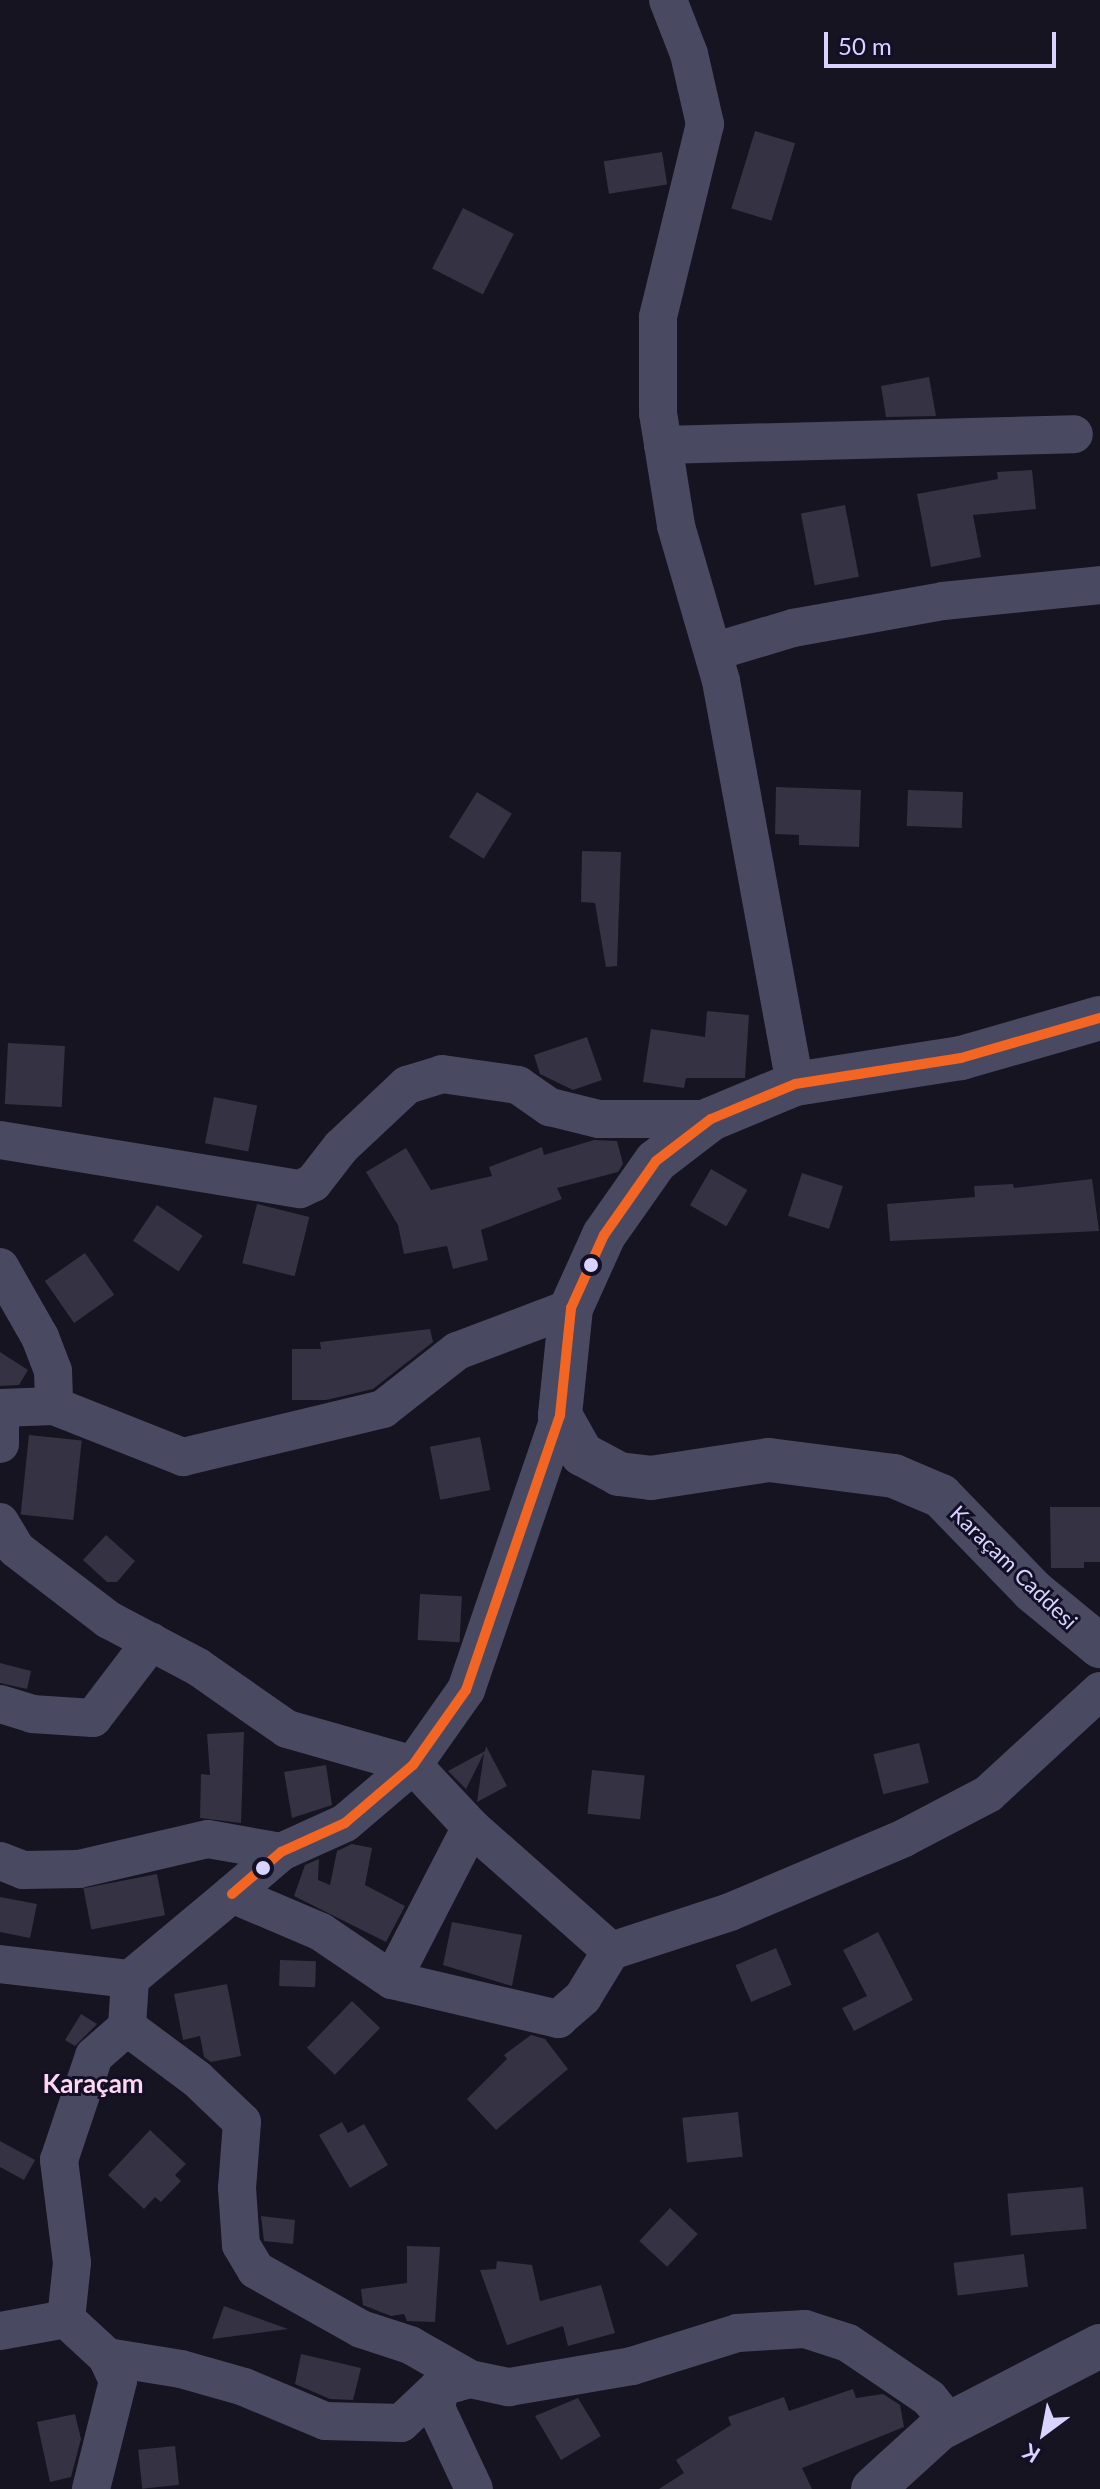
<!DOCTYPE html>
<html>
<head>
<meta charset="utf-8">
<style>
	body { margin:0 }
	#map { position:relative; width:1100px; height:2489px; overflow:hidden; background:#161421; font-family:Lato,sans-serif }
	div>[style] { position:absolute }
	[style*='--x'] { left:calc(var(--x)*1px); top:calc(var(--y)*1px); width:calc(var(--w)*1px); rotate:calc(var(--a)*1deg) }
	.building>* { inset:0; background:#343243; transform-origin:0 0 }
	.minor>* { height:38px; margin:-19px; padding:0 19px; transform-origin:19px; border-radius:19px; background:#4a4962 }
	.tertiary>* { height:44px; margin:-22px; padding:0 22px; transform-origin:22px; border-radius:22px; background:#4a4962 }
	.bus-1>* { height:10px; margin:-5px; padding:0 5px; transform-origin:5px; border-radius:5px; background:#f26522 }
	.dots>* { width:22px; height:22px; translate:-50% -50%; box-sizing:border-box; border:4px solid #130f26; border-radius:50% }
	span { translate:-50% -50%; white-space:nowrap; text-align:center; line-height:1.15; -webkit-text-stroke:6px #130f26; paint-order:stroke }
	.street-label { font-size:22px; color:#d9d4ff }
	.quarter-label { font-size:26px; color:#ffd6f0; font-weight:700 }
	.north { position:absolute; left:1004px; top:2393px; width:80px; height:80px; -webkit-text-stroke:6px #130f26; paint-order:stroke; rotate:212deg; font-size:22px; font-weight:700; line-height:32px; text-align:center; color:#d9d4ff }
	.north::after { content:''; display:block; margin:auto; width:28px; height:36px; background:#d9d4ff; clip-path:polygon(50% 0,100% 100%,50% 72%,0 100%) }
	.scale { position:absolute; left:824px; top:32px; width:232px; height:36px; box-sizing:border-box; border:4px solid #d9d4ff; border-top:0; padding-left:10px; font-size:24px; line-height:28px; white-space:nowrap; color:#d9d4ff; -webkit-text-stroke:6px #130f26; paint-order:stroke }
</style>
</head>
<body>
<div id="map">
	<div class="building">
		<i style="left:755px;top:131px;width:42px;height:81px;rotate:17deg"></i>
		<i style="left:662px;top:152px;width:33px;height:59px;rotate:81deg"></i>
		<i style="left:463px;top:208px;width:57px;height:68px;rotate:27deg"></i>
		<i style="clip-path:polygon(929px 377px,936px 416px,886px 417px,881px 386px)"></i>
		<i style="clip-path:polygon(1032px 470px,1036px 509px,973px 515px,981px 557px,931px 567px,917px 494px,998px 479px,997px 472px)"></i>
		<i style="left:845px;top:505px;width:73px;height:45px;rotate:79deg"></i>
		<i style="clip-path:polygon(776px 787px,861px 790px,859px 847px,799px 845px,799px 835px,775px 834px)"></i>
		<i style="left:908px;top:790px;width:55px;height:36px;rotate:2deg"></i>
		<i style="left:477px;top:792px;width:41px;height:53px;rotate:32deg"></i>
		<i style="clip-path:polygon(582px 851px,621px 852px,617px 966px,606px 967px,595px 903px,581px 902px)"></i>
		<i style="clip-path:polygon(707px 1011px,749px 1015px,745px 1078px,686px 1078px,684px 1088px,643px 1082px,651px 1029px,705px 1037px)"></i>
		<i style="clip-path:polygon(587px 1037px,602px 1080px,573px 1090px,540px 1074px,534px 1055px)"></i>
		<i style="left:8px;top:1043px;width:57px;height:61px;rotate:3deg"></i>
		<i style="left:214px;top:1097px;width:44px;height:47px;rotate:11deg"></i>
		<i style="clip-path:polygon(594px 1140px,617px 1141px,623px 1164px,618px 1172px,557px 1188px,562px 1199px,481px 1230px,488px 1260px,453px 1269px,447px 1246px,404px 1254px,398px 1225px,366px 1172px,406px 1148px,431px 1190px,492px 1176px,489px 1167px,542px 1147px,544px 1155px)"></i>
		<i style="left:711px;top:1169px;width:42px;height:42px;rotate:30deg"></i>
		<i style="left:802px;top:1173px;width:43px;height:45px;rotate:18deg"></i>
		<i style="clip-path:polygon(1092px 1179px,1099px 1231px,890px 1241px,887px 1204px,975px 1197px,974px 1186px,1013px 1184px,1014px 1188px)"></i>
		<i style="left:257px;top:1204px;width:54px;height:61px;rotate:14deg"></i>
		<i style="left:157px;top:1205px;width:55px;height:43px;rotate:34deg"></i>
		<i style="left:85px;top:1253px;width:51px;height:49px;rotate:55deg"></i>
		<i style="clip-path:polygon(430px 1329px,433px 1342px,373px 1389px,326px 1400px,292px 1400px,292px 1349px,321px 1349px,320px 1342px)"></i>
		<i style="clip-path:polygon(0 1352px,28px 1370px,19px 1385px,0 1386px)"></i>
		<i style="left:29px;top:1435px;width:53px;height:80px;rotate:6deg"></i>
		<i style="left:480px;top:1437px;width:54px;height:51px;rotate:79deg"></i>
		<i style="clip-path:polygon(1050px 1507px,1100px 1507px,1100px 1562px,1084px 1562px,1084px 1568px,1051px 1568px)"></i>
		<i style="clip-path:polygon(106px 1535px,135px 1561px,117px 1582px,107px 1582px,83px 1560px)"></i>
		<i style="left:420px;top:1594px;width:42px;height:46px;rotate:3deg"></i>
		<i style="clip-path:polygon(0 1663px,31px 1671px,27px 1689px,0 1683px)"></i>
		<i style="clip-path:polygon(244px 1732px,241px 1823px,200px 1818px,201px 1774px,210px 1775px,207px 1734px)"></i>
		<i style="left:919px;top:1743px;width:41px;height:47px;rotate:76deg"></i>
		<i style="clip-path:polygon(486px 1746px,507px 1786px,477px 1802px,484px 1753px,466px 1789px,448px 1771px,485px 1751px)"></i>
		<i style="clip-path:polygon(326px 1765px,332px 1805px,292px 1818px,284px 1772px)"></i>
		<i style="left:592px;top:1770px;width:53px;height:44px;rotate:6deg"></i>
		<i style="clip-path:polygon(352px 1844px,372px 1848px,365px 1885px,405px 1906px,386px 1942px,294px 1896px,305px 1865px,319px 1859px,318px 1880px,330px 1885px,337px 1851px)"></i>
		<i style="left:157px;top:1874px;width:42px;height:75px;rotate:79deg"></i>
		<i style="clip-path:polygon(0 1897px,37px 1904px,30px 1938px,0 1932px)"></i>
		<i style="clip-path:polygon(452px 1922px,522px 1935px,512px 1986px,443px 1965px)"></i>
		<i style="clip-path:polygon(878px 1932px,913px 2000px,854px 2031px,842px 2008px,867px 1996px,843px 1950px)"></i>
		<i style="left:776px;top:1948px;width:40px;height:44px;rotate:67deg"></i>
		<i style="left:280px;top:1960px;width:36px;height:26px;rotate:2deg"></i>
		<i style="clip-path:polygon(227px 1984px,241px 2056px,211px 2062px,204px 2057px,200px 2036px,183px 2040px,174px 1994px)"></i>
		<i style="left:352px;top:2001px;width:39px;height:65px;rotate:44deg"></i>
		<i style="clip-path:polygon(81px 2014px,97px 2024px,75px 2046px,65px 2040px)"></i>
		<i style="clip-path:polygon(531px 2035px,545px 2039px,568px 2069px,496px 2130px,467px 2099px,507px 2059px,504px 2055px)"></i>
		<i style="left:738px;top:2112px;width:45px;height:56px;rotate:84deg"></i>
		<i style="clip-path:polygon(342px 2122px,348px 2133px,364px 2124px,388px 2165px,350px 2188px,319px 2135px)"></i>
		<i style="clip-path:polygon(150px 2130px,186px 2164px,175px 2175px,181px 2181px,161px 2202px,155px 2197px,144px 2209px,108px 2175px)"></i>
		<i style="clip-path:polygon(0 2141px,35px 2160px,24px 2180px,0 2167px)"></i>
		<i style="left:1083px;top:2187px;width:42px;height:76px;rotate:85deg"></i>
		<i style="left:670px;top:2208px;width:38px;height:45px;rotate:43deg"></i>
		<i style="clip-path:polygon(261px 2216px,295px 2220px,293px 2244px,264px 2241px)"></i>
		<i style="clip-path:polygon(407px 2246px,440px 2247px,435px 2322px,407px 2321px,404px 2314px,391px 2316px,363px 2305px,361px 2289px,407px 2283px)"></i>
		<i style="left:1024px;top:2254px;width:33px;height:71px;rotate:83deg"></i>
		<i style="clip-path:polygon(497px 2261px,532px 2265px,540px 2301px,601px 2285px,615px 2333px,568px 2346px,563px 2326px,507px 2345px,480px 2270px,496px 2269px)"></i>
		<i style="clip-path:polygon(224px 2306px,288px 2329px,212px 2339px)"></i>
		<i style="clip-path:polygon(301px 2354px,361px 2368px,353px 2400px,330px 2399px,295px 2384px)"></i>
		<i style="clip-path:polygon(853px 2389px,856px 2398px,883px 2394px,900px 2405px,904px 2427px,802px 2468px,812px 2489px,659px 2489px,684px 2473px,676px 2460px,731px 2425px,728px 2417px,784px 2397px,789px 2411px)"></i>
		<i style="clip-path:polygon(578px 2398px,601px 2436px,561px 2460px,535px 2416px)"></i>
		<i style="clip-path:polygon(75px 2414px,81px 2439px,71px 2477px,50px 2482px,37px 2422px)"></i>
		<i style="left:175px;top:2446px;width:39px;height:37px;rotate:84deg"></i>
	</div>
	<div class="minor">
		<i style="--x:668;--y:0;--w:58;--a:68.7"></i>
		<i style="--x:689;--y:54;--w:72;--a:77.1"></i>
		<i style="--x:705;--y:124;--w:199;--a:103.7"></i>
		<i style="--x:658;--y:317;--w:96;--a:90"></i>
		<i style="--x:658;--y:413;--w:114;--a:80.9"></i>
		<i style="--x:676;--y:526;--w:161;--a:73.8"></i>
		<i style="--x:721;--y:681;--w:410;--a:79.6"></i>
		<i style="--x:663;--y:445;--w:411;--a:-1.5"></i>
		<i style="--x:713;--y:652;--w:84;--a:-16.7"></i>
		<i style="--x:793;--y:628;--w:152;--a:-10.2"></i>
		<i style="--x:943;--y:601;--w:158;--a:-5.8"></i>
		<i style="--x:0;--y:1140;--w:304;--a:9.3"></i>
		<i style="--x:300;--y:1189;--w:14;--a:-25"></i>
		<i style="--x:313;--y:1183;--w:46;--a:-52.1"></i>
		<i style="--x:341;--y:1147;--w:91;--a:-43.2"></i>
		<i style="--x:407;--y:1085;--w:37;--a:-17"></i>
		<i style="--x:442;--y:1074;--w:77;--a:8.2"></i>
		<i style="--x:518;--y:1085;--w:39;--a:35"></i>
		<i style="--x:550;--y:1107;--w:50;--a:13.8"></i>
		<i style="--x:599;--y:1119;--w:112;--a:0"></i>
		<i style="--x:0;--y:1267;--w:81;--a:60.3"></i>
		<i style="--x:40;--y:1337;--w:36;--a:69"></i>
		<i style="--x:53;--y:1371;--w:35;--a:88"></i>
		<i style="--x:54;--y:1406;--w:139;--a:21.6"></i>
		<i style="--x:183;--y:1457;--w:206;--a:-13.5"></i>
		<i style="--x:383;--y:1409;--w:94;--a:-38.1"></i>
		<i style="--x:457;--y:1351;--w:122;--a:-20.7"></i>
		<i style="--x:0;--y:1408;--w:54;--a:-2.1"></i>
		<i style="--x:0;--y:1424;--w:20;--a:90"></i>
		<i style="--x:0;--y:1522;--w:31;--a:59"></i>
		<i style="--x:16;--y:1549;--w:117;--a:37.4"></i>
		<i style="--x:109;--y:1620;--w:101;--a:27.8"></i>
		<i style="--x:198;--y:1667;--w:108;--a:34.9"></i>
		<i style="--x:287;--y:1729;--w:131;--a:15.9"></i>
		<i style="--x:413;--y:1765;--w:85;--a:46.9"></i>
		<i style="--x:471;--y:1827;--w:187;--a:41.5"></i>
		<i style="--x:0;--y:1704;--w:34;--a:17"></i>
		<i style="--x:32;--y:1714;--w:61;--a:3.8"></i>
		<i style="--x:93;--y:1718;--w:96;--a:-52.7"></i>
		<i style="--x:0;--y:1861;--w:25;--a:21"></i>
		<i style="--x:23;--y:1870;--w:56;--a:-1"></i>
		<i style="--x:79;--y:1869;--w:132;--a:-13.1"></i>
		<i style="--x:208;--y:1839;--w:74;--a:10.1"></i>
		<i style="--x:232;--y:1894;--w:65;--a:-40.6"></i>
		<i style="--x:281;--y:1852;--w:70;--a:-24.4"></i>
		<i style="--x:345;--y:1823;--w:89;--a:-40.5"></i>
		<i style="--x:413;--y:1765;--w:92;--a:-54.8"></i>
		<i style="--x:466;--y:1690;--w:291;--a:-71.1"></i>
		<i style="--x:0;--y:1964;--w:131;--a:6.6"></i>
		<i style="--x:130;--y:1979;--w:48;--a:93.6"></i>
		<i style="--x:127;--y:2027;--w:87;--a:36.6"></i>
		<i style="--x:197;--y:2079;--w:62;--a:43.7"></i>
		<i style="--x:242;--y:2122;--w:66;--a:94.3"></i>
		<i style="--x:237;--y:2188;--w:57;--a:86"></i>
		<i style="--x:241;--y:2245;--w:29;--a:59"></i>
		<i style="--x:256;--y:2270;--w:120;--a:29.3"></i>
		<i style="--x:361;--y:2329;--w:52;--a:18.1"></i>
		<i style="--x:410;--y:2345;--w:69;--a:29.5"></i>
		<i style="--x:130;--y:1979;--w:133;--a:-39.8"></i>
		<i style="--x:232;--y:1894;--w:97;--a:23.1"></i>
		<i style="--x:321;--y:1932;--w:86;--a:34.1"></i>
		<i style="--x:392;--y:1980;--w:172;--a:-62.7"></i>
		<i style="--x:392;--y:1980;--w:171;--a:13.2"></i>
		<i style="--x:558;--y:2019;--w:33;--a:-41"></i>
		<i style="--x:583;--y:1997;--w:54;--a:-58.7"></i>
		<i style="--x:611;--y:1951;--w:125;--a:-18.1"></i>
		<i style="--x:730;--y:1912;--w:189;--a:-23"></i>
		<i style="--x:904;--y:1838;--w:95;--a:-27.6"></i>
		<i style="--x:988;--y:1794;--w:152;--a:-42.6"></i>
		<i style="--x:0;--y:2331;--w:67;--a:-10.3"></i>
		<i style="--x:107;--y:2357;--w:56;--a:-137.2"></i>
		<i style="--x:66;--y:2319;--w:56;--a:-83.9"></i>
		<i style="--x:72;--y:2263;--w:104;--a:-97.2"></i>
		<i style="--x:59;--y:2160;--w:110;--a:-71.4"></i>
		<i style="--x:94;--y:2056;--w:44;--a:-41.3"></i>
		<i style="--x:438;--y:2388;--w:22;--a:93"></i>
		<i style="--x:437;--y:2410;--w:87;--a:64.9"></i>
		<i style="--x:91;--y:2489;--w:111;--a:-76"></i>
		<i style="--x:118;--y:2381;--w:26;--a:-115"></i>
		<i style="--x:107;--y:2357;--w:75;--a:9.2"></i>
		<i style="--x:181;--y:2369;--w:66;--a:15.9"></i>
		<i style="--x:244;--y:2387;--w:88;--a:22.8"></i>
		<i style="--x:325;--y:2421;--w:76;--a:1.5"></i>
		<i style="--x:401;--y:2423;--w:51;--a:-43.4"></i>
		<i style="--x:438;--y:2388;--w:33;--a:-16"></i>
		<i style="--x:470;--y:2379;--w:40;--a:12"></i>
		<i style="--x:509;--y:2387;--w:125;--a:-9.7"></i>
		<i style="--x:632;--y:2366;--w:110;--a:-17.4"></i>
		<i style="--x:737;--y:2333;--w:68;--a:-3.4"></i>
		<i style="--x:805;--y:2329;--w:45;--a:18"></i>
		<i style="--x:848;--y:2343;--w:98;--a:34.2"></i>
		<i style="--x:929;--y:2398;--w:33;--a:51"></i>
	</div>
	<div class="tertiary">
		<i style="--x:1100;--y:1018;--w:145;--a:163.9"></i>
		<i style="--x:961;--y:1058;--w:168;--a:171.1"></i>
		<i style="--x:795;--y:1084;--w:91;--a:157.4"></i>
		<i style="--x:711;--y:1119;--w:69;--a:142.6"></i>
		<i style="--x:656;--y:1161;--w:90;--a:125.1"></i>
		<i style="--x:604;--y:1235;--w:80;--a:114.3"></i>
		<i style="--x:571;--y:1308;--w:108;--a:95.9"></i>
		<i style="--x:560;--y:1415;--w:45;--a:60.6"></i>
		<i style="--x:582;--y:1454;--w:42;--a:28.4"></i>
		<i style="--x:619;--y:1474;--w:32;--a:7"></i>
		<i style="--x:651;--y:1478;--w:119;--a:-8.7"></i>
		<i style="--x:769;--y:1460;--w:126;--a:7.3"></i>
		<i style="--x:894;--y:1476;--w:51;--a:23.1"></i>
		<i style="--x:941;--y:1496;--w:132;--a:45.9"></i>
		<i style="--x:1033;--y:1591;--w:87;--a:39.4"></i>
		<i style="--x:873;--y:2489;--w:89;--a:-42.3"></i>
		<i style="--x:939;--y:2429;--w:181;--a:-27.3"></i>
	</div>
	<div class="bus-1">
		<i style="--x:232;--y:1894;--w:65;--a:-40.6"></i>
		<i style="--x:281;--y:1852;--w:70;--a:-24.4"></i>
		<i style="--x:345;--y:1823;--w:89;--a:-40.5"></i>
		<i style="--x:413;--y:1765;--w:92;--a:-54.8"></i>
		<i style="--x:466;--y:1690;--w:291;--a:-71.1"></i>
		<i style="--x:560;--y:1415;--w:108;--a:-84.1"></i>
		<i style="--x:571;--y:1308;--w:80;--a:-65.7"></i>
		<i style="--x:604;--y:1235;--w:90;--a:-54.9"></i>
		<i style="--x:656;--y:1161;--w:69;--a:-37.4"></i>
		<i style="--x:711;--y:1119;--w:91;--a:-22.6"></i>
		<i style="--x:795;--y:1084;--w:168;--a:-8.9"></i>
		<i style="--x:961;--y:1058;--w:145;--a:-16.1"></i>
	</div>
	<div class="dots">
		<i style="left:591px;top:1265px;background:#d9d4ff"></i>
		<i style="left:263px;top:1868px;background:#d9d4ff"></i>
	</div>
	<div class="street-label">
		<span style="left:1014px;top:1567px;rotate:44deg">Karaçam Caddesi</span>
	</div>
	<div class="quarter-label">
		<span style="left:93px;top:2084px">Karaçam</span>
	</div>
	<div class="north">K</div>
	<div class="scale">50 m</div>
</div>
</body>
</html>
